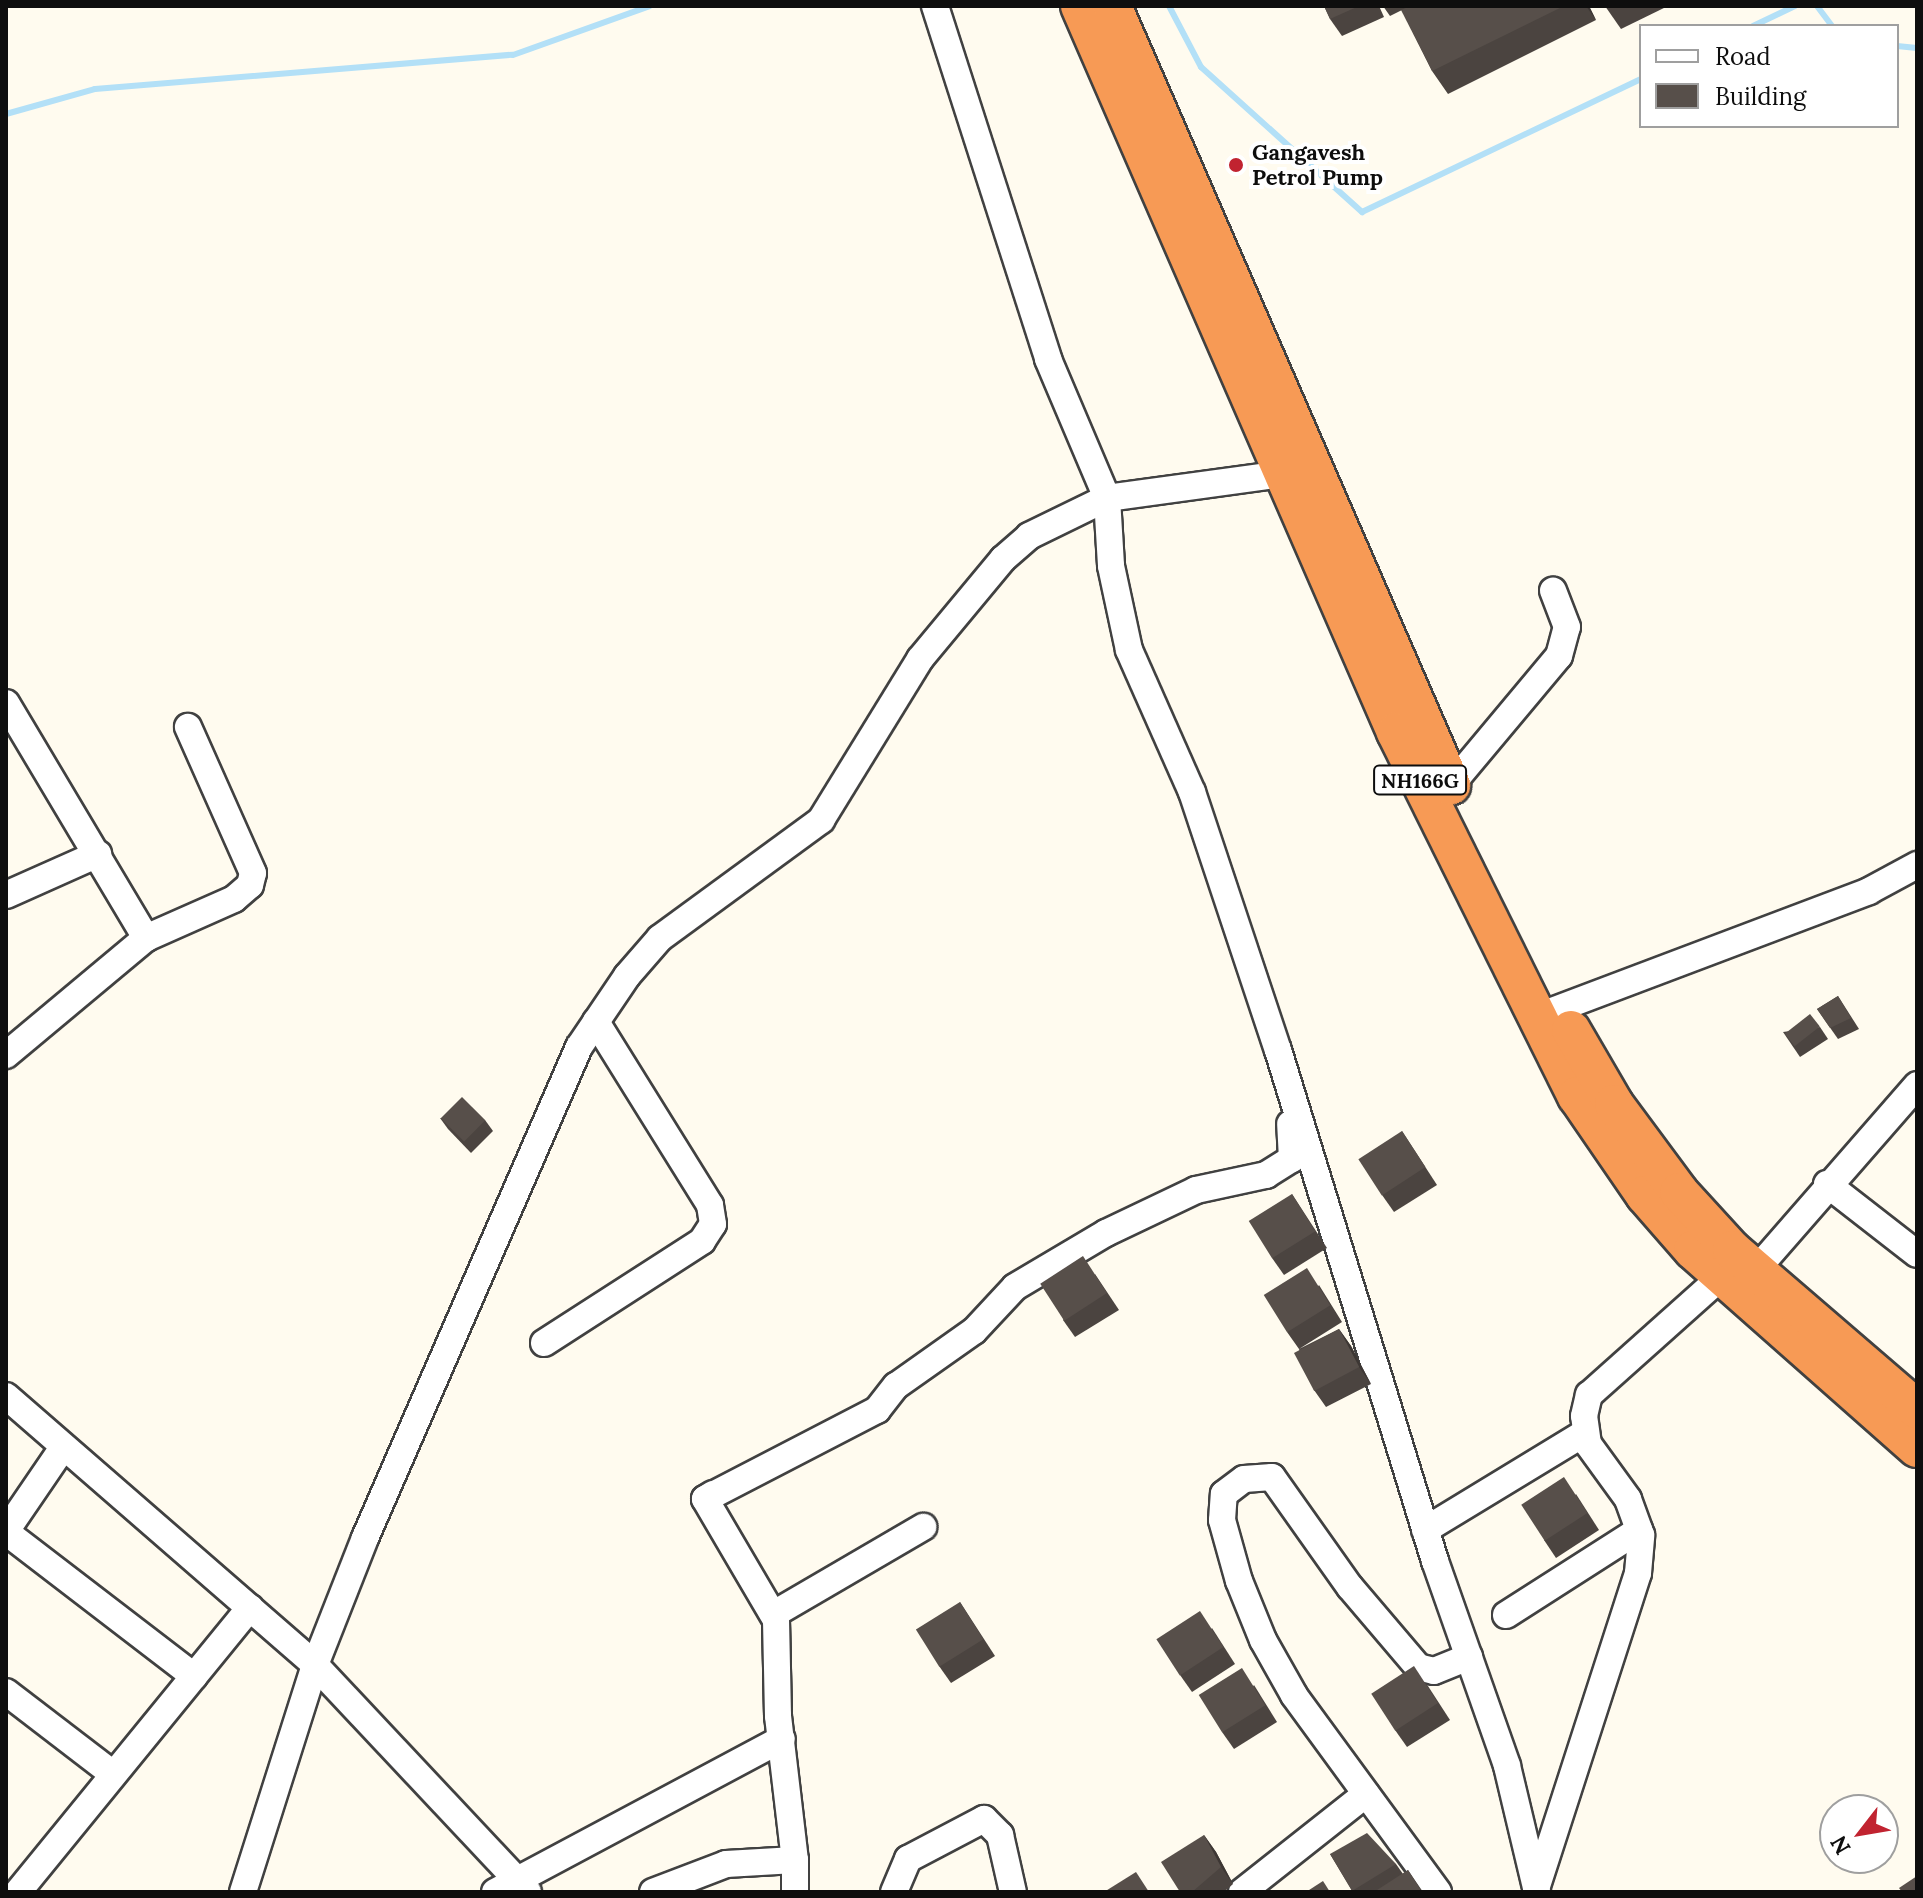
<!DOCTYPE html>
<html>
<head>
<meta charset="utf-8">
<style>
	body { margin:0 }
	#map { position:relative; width:1923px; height:1898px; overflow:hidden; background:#fffbef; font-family:Lora,serif }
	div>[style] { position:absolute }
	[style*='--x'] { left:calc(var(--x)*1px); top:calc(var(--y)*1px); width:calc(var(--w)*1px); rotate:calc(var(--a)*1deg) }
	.stream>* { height:6px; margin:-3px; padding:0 3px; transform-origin:3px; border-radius:3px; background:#b3e0f7 }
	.roads { filter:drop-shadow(2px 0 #414141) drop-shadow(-2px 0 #414141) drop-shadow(0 2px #414141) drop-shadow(0 -2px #414141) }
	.minor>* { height:26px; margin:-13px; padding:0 13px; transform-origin:13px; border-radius:13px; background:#fff }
	.highway>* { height:38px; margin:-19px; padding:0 19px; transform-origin:19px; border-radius:19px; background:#f79a55 }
	.wall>* { inset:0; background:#4b4440 }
	.shaded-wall>* { inset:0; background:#3d3734 }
	.building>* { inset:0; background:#574f4a; transform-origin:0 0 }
	.dots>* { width:22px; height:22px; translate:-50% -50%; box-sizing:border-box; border:4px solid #fff; border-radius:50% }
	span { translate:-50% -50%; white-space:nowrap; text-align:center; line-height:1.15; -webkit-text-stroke:8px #fff; paint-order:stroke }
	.shield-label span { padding:2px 6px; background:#fff; border:2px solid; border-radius:6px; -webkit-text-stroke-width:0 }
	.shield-label { font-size:20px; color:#0e0e0e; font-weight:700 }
	.poi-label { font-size:22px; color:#0e0e0e; font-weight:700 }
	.left { translate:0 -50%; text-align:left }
	.frame { position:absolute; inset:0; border:8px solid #0e0e0e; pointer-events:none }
	.legend { position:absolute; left:1639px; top:24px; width:260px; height:104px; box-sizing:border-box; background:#fff; border:2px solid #9f9f9f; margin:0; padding:10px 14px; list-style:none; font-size:24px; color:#0e0e0e }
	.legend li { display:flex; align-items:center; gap:16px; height:40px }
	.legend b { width:40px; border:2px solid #9f9f9f }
	.north { position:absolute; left:1819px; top:1794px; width:80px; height:80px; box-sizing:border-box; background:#fff; border:2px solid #9f9f9f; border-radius:50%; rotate:239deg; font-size:22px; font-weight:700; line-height:32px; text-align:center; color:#0e0e0e }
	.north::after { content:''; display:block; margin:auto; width:28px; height:36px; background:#c12330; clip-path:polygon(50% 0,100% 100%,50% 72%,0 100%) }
</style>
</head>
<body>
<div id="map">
	<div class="stream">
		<i style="--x:1169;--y:6;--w:69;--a:62.3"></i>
		<i style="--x:1201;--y:67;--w:217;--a:42"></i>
		<i style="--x:1362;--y:212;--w:309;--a:-25.5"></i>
		<i style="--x:1817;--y:6;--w:25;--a:53"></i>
		<i style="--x:1753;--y:26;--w:47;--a:-25.5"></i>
		<i style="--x:1897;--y:46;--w:20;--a:6"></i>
		<i style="--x:6;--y:114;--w:92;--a:-15.7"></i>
		<i style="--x:95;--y:89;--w:419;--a:-4.7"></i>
		<i style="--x:513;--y:55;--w:145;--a:-19.7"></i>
	</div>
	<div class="roads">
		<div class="minor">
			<i style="--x:935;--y:6;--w:371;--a:72.2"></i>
			<i style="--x:1048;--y:359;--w:151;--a:67"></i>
			<i style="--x:1107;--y:498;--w:68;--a:86.6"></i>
			<i style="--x:1111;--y:566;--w:86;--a:77.9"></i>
			<i style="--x:1129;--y:650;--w:155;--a:66.1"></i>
			<i style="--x:1192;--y:792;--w:272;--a:71.6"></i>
			<i style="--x:1278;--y:1050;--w:535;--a:72.92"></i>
			<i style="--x:1435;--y:1561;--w:217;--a:70.6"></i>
			<i style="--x:1507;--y:1766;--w:130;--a:76.6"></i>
			<i style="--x:6;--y:703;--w:274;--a:59.2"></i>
			<i style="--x:146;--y:938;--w:96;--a:-23.9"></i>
			<i style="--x:234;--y:899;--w:21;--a:-41"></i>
			<i style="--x:250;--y:885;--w:12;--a:-76"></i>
			<i style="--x:253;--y:873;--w:160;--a:-114"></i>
			<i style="--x:1451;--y:785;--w:168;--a:-50.1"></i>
			<i style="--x:1559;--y:656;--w:30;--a:-75"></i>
			<i style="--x:1567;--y:627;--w:39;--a:-111"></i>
			<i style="--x:6;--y:895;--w:101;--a:-24"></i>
			<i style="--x:1536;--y:1017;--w:356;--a:-20.7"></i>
			<i style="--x:1869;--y:891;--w:55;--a:-28.4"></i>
			<i style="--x:6;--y:1055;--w:182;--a:-39.9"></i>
			<i style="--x:1827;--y:1184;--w:114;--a:37.9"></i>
			<i style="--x:1755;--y:1271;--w:247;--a:-48.9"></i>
			<i style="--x:544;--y:1343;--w:188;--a:-32.8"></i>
			<i style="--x:702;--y:1241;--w:20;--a:-57"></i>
			<i style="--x:713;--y:1224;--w:19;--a:-99"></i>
			<i style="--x:710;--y:1205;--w:216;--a:-121.9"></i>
			<i style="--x:6;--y:1396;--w:410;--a:41"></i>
			<i style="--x:315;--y:1665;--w:311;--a:46.8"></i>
			<i style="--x:713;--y:1494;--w:9;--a:148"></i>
			<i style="--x:705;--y:1499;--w:194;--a:-27.4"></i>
			<i style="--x:877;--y:1410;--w:31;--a:-52"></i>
			<i style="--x:896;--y:1386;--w:95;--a:-35.2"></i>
			<i style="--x:974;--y:1331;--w:60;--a:-47"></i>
			<i style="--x:1015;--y:1287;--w:106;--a:-30.7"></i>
			<i style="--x:1106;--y:1233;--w:100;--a:-25.5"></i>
			<i style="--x:1196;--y:1190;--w:72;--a:-12.1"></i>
			<i style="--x:1266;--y:1175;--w:31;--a:-32"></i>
			<i style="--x:1292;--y:1159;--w:35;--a:-93"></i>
			<i style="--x:705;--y:1499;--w:140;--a:59.6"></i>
			<i style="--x:776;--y:1620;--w:96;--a:88.8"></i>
			<i style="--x:778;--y:1716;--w:145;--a:83.3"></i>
			<i style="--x:1425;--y:1530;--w:188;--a:-31.3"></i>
			<i style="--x:6;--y:1531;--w:99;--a:-55.7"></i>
			<i style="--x:6;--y:1532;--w:237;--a:37.5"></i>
			<i style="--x:774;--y:1614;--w:173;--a:-30.3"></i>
			<i style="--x:1506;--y:1615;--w:158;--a:-32.6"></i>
			<i style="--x:6;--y:1692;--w:135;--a:37.5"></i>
			<i style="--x:1536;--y:1889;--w:332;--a:-72.1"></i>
			<i style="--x:1638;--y:1573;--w:38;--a:-85"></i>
			<i style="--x:1641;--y:1535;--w:38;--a:-110"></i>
			<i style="--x:1628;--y:1499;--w:68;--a:-126"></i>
			<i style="--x:1588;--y:1444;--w:28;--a:-98"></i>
			<i style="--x:1584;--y:1416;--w:22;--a:-77"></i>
			<i style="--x:1589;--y:1395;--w:177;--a:-41.8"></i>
			<i style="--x:18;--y:1892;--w:367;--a:-50.8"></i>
			<i style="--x:243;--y:1892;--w:238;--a:-72.4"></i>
			<i style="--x:315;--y:1665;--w:136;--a:-68.5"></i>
			<i style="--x:365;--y:1538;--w:536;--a:-66.45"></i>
			<i style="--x:579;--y:1047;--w:86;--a:-55.9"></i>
			<i style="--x:627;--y:976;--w:50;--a:-49"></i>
			<i style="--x:660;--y:938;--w:200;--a:-36.2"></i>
			<i style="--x:821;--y:820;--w:189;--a:-58.4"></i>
			<i style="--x:920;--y:659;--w:130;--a:-50.3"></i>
			<i style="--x:1003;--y:559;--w:35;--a:-41"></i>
			<i style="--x:1029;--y:536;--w:87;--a:-26"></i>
			<i style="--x:1107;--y:498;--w:192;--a:-7.8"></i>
			<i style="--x:495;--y:1892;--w:325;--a:-28.1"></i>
			<i style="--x:653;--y:1892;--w:78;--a:-21"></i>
			<i style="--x:726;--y:1864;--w:69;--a:-3.3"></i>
			<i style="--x:795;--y:1860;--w:32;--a:90"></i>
			<i style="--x:894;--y:1892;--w:36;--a:-67"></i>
			<i style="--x:908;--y:1859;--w:86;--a:-27.8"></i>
			<i style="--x:984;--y:1819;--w:23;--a:45"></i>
			<i style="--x:1000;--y:1835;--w:58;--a:77.2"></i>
			<i style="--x:1242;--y:1892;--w:158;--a:-38.3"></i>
			<i style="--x:1438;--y:1892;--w:244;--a:-126.2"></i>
			<i style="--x:1294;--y:1695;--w:63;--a:-119.4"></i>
			<i style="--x:1263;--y:1640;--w:64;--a:-112.1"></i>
			<i style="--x:1239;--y:1581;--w:63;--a:-105.6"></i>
			<i style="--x:1222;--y:1520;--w:26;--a:-86"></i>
			<i style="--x:1224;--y:1494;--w:25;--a:-37"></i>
			<i style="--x:1244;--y:1479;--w:28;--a:-4"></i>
			<i style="--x:1272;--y:1477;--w:135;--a:54.7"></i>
			<i style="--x:1350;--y:1587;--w:105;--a:49.6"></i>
			<i style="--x:1418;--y:1667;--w:16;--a:14"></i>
			<i style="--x:1434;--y:1671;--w:38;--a:-22"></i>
		</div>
		<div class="highway">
			<i style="--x:1080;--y:6;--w:792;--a:66.48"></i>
			<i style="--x:1396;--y:732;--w:407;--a:63.6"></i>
			<i style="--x:1577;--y:1096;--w:120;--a:55.5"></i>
			<i style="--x:1645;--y:1195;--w:73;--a:48.9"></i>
			<i style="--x:1693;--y:1250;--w:299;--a:41.5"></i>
			<i style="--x:1112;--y:6;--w:850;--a:66.48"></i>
			<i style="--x:1571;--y:1030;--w:86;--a:59.8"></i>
			<i style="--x:1614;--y:1104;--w:109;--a:53.5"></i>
			<i style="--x:1679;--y:1192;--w:79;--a:47.6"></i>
			<i style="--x:1732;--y:1250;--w:244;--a:40.7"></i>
		</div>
	</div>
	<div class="wall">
		<i style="clip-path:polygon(1324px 6px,1379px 6px,1384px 17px,1342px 36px,1330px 19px)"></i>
		<i style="clip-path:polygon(1383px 6px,1589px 6px,1596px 20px,1448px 94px,1432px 71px,1402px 10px,1390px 16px)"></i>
		<i style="clip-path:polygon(1605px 6px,1668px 6px,1621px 29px)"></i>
		<i style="clip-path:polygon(1838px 996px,1859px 1029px,1838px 1039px,1817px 1009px)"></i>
		<i style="clip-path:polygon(1820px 1027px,1828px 1039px,1800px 1057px,1783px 1032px)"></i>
		<i style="clip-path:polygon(440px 1118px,485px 1120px,493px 1131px,471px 1153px,448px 1129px)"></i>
		<i style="clip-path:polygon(1402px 1131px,1437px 1185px,1394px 1212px,1382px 1195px)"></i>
		<i style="clip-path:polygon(1292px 1194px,1327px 1248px,1284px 1275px,1272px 1258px)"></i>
		<i style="clip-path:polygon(1095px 1274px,1119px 1310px,1075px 1337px,1063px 1320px)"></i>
		<i style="clip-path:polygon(1319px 1285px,1342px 1322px,1299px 1349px,1339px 1329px,1351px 1346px,1371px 1384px,1326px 1407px,1314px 1390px,1299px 1349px,1287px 1332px)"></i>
		<i style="clip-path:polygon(1576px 1494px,1599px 1530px,1556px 1558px,1544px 1540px)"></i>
		<i style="clip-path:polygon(960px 1602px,995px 1656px,951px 1683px,939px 1666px)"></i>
		<i style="clip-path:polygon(1212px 1628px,1235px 1664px,1192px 1692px,1180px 1675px)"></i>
		<i style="clip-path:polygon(1426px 1683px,1450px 1720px,1407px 1747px,1395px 1730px)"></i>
		<i style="clip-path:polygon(1254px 1685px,1277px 1722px,1234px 1749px,1222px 1732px)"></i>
		<i style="clip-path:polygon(1204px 1835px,1216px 1852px,1233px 1884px,1224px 1892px,1180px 1892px)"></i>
		<i style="clip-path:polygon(1330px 1854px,1396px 1864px,1403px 1874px,1408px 1870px,1423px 1892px,1353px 1892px)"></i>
	</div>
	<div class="shaded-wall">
		<i style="clip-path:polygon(1586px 6px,1589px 6px,1596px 20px)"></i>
		<i style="clip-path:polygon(1339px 1329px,1351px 1346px,1371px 1384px,1359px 1367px)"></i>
		<i style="clip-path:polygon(1204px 1835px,1216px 1852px,1233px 1884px,1221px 1867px)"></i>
	</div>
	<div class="building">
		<i style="clip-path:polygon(1324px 6px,1359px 6px,1330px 19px)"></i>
		<i style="clip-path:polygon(1410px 6px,1564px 6px,1432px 71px,1401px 10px)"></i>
		<i style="clip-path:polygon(1838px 996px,1851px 1018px,1830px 1028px,1817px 1009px)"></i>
		<i style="left:1810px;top:1014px;width:16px;height:32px;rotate:52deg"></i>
		<i style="left:462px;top:1097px;width:33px;height:30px;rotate:45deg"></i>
		<i style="left:1402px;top:1131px;width:43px;height:52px;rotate:57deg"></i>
		<i style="left:1292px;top:1194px;width:44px;height:51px;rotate:58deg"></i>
		<i style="left:1083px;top:1256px;width:44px;height:51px;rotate:57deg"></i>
		<i style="left:1307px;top:1268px;width:44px;height:51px;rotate:58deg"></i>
		<i style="left:1339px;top:1329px;width:43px;height:51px;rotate:62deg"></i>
		<i style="left:1564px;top:1477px;width:43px;height:51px;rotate:57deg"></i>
		<i style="left:960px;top:1602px;width:44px;height:52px;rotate:58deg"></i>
		<i style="left:1200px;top:1611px;width:43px;height:52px;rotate:57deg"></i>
		<i style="left:1414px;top:1666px;width:44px;height:51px;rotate:57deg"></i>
		<i style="left:1242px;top:1668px;width:44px;height:51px;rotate:58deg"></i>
		<i style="clip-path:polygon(1367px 1833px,1396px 1864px,1352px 1891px,1330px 1854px)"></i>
		<i style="clip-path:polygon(1204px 1835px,1221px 1867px,1192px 1892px,1180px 1892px,1161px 1862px)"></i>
		<i style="clip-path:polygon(1408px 1870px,1422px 1892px,1374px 1892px)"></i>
		<i style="clip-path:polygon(1136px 1872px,1149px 1892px,1104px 1892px)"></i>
		<i style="clip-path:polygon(1917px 1876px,1917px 1892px,1902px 1892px,1899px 1888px)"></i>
		<i style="clip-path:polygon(1323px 1881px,1330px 1892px,1306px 1892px)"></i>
	</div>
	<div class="dots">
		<i style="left:1236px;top:165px;background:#c12330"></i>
	</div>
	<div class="shield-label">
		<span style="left:1420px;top:780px">NH166G</span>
	</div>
	<div class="poi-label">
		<span class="left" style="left:1252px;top:165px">Gangavesh<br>Petrol Pump</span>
	</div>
	<div class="frame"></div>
	<ul class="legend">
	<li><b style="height:10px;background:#fff"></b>Road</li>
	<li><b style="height:22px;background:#574f4a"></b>Building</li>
	</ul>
	<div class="north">N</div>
</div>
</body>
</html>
